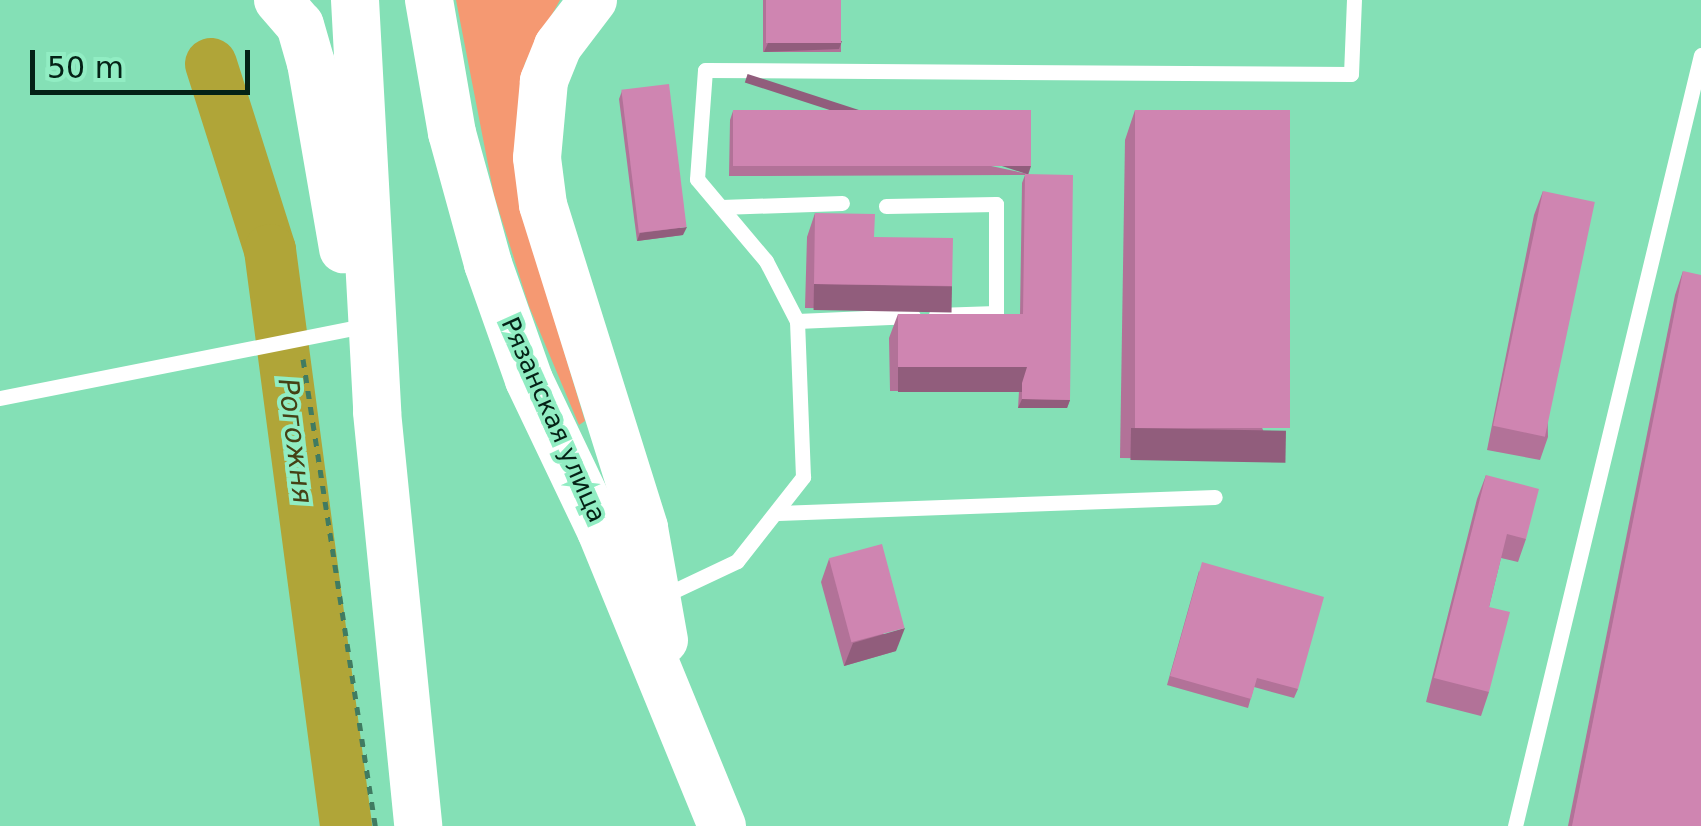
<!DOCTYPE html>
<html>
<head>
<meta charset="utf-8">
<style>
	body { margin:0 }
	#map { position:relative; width:1701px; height:826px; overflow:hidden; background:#84e0b6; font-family:"DejaVu Sans",sans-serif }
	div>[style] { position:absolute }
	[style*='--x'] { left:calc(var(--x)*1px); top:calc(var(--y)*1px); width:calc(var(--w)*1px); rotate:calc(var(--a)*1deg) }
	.green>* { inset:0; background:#f59972 }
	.river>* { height:52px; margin:-26px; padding:0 26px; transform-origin:26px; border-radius:26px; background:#b0a538 }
	.path>* { height:5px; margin-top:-2.5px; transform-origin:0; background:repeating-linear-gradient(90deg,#407b61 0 8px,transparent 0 16px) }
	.lane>* { height:15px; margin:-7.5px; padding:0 7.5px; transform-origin:7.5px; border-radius:7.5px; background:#fff }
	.primary>* { height:48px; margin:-24px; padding:0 24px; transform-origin:24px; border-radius:24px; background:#fff }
	.wall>* { inset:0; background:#b27298; transform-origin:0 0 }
	.shaded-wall>* { inset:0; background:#915d7c; transform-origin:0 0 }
	.building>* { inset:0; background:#cf85b1; transform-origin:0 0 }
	span { translate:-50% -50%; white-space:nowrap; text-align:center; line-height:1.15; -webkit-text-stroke:8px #91edc3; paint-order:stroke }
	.street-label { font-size:25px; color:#042216 }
	.water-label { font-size:28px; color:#454115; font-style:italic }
	.scale { position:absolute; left:30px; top:50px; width:220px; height:45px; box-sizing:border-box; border:5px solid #042216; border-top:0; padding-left:12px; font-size:30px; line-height:35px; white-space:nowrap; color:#042216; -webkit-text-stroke:8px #91edc3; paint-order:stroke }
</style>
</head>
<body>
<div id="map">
	<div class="green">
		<i style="clip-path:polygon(456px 0,560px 0,525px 63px,514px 152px,523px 216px,585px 421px,579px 425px,529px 306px,494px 195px)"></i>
	</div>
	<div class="river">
		<i style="--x:211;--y:64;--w:195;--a:72.4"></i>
		<i style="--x:270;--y:250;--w:581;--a:82.48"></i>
	</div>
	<div class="path">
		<i style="--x:303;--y:359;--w:473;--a:81.2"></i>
	</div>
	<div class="lane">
		<i style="--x:886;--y:206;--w:110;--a:-1"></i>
		<i style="--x:996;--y:204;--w:109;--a:90"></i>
		<i style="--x:996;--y:313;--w:60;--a:178.1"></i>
		<i style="--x:721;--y:207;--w:121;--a:-1.9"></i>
		<i style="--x:797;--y:321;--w:116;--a:-2.5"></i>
		<i style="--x:0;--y:398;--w:362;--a:-11.2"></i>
		<i style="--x:778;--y:513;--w:437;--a:-2.1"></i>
		<i style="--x:661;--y:597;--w:84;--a:-25.3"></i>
		<i style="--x:737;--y:561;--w:107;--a:-51.8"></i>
		<i style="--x:803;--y:477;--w:156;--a:-92.2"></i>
		<i style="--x:797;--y:321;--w:68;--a:-117.3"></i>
		<i style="--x:766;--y:261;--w:107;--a:-130.1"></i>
		<i style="--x:697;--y:179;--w:109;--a:-85.8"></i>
		<i style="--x:705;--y:70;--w:646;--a:0.35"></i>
		<i style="--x:1351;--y:74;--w:74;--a:-87.7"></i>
		<i style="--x:1515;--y:826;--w:793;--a:-76.44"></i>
	</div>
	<div class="primary">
		<i style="--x:278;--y:0;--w:33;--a:49"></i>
		<i style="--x:300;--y:25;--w:40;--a:74"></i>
		<i style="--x:311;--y:63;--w:189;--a:80.2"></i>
		<i style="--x:355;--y:0;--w:413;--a:86.9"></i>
		<i style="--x:377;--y:412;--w:416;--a:84.3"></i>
		<i style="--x:429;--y:0;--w:135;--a:80.2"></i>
		<i style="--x:452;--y:133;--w:136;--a:74.6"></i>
		<i style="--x:488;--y:264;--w:123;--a:70.5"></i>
		<i style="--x:529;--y:380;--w:167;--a:64.5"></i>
		<i style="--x:601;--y:531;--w:319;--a:67.7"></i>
		<i style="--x:593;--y:0;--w:58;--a:127.3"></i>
		<i style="--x:558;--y:46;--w:38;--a:112"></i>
		<i style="--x:544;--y:81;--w:77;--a:95.2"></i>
		<i style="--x:537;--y:158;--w:47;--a:82.7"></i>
		<i style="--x:543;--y:205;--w:338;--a:72.6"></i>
		<i style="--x:644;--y:528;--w:114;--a:79.9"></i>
	</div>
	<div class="wall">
		<i style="left:763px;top:0;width:78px;height:52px"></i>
		<i style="clip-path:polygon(622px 91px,683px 235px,637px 241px,619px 99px)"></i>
		<i style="clip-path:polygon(1135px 110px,1275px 460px,1120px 458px,1125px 140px)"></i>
		<i style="clip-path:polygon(733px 111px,1028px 174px,1070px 400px,1067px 408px,1018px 408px,1019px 391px,890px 391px,889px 338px,898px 314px,1020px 315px,1022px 183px,1025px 175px,729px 176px,730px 120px)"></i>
		<i style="clip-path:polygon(1543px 191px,1548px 437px,1540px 460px,1487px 450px,1534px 215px)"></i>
		<i style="clip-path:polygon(815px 213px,874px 237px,952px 286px,943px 310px,805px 308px,807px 237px)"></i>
		<i style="clip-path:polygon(1683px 271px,1701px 826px,1568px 826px,1675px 295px)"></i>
		<i style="clip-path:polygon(1486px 475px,1526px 539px,1518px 562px,1501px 558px,1489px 607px,1489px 692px,1481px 716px,1426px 702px,1477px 499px)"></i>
		<i style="clip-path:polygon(829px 559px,896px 651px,844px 666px,821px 582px)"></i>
		<i style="clip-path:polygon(1199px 571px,1298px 689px,1294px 698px,1254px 687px,1248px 708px,1167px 685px)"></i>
	</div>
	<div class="shaded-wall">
		<i style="clip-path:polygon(842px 41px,839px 49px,764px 52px,768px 43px)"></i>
		<i style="left:1031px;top:166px;width:9px;height:298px;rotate:108deg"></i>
		<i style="clip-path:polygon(687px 227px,683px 235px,637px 241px,640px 233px)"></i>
		<i style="left:814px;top:284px;width:138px;height:26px;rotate:1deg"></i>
		<i style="left:898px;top:367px;width:129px;height:25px"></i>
		<i style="clip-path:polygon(1022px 399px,1070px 400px,1067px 408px,1018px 408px)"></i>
		<i style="left:1131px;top:428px;width:155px;height:32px;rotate:1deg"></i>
		<i style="clip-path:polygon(905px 628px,896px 651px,844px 666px,853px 643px)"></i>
	</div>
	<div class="building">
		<i style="left:766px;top:0;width:75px;height:43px"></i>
		<i style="left:669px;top:84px;width:144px;height:48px;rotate:83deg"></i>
		<i style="left:1031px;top:110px;width:56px;height:298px;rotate:90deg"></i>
		<i style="left:1135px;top:110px;width:155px;height:318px"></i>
		<i style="clip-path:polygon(1025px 174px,1073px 175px,1070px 400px,1022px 399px,1022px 383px,1027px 367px,1028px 315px,1023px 315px)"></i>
		<i style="left:1543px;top:191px;width:53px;height:240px;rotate:12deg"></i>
		<i style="clip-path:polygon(815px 213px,875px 214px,874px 237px,953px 238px,952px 286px,814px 284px)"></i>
		<i style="clip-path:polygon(1683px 271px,1701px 275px,1701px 826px,1572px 826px)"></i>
		<i style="left:898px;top:314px;width:130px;height:53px"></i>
		<i style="clip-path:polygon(1486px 475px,1539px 489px,1526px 539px,1507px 534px,1489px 607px,1510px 612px,1489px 692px,1434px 678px)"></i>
		<i style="left:882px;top:544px;width:87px;height:55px;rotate:75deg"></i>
		<i style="clip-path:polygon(1202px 562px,1324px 597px,1298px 689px,1257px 678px,1251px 699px,1170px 676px)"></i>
	</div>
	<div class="street-label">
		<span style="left:553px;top:420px;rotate:66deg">Рязанская улица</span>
	</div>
	<div class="water-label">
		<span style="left:295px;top:441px;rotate:83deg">Рогожня</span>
	</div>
	<div class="scale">50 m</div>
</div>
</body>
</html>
